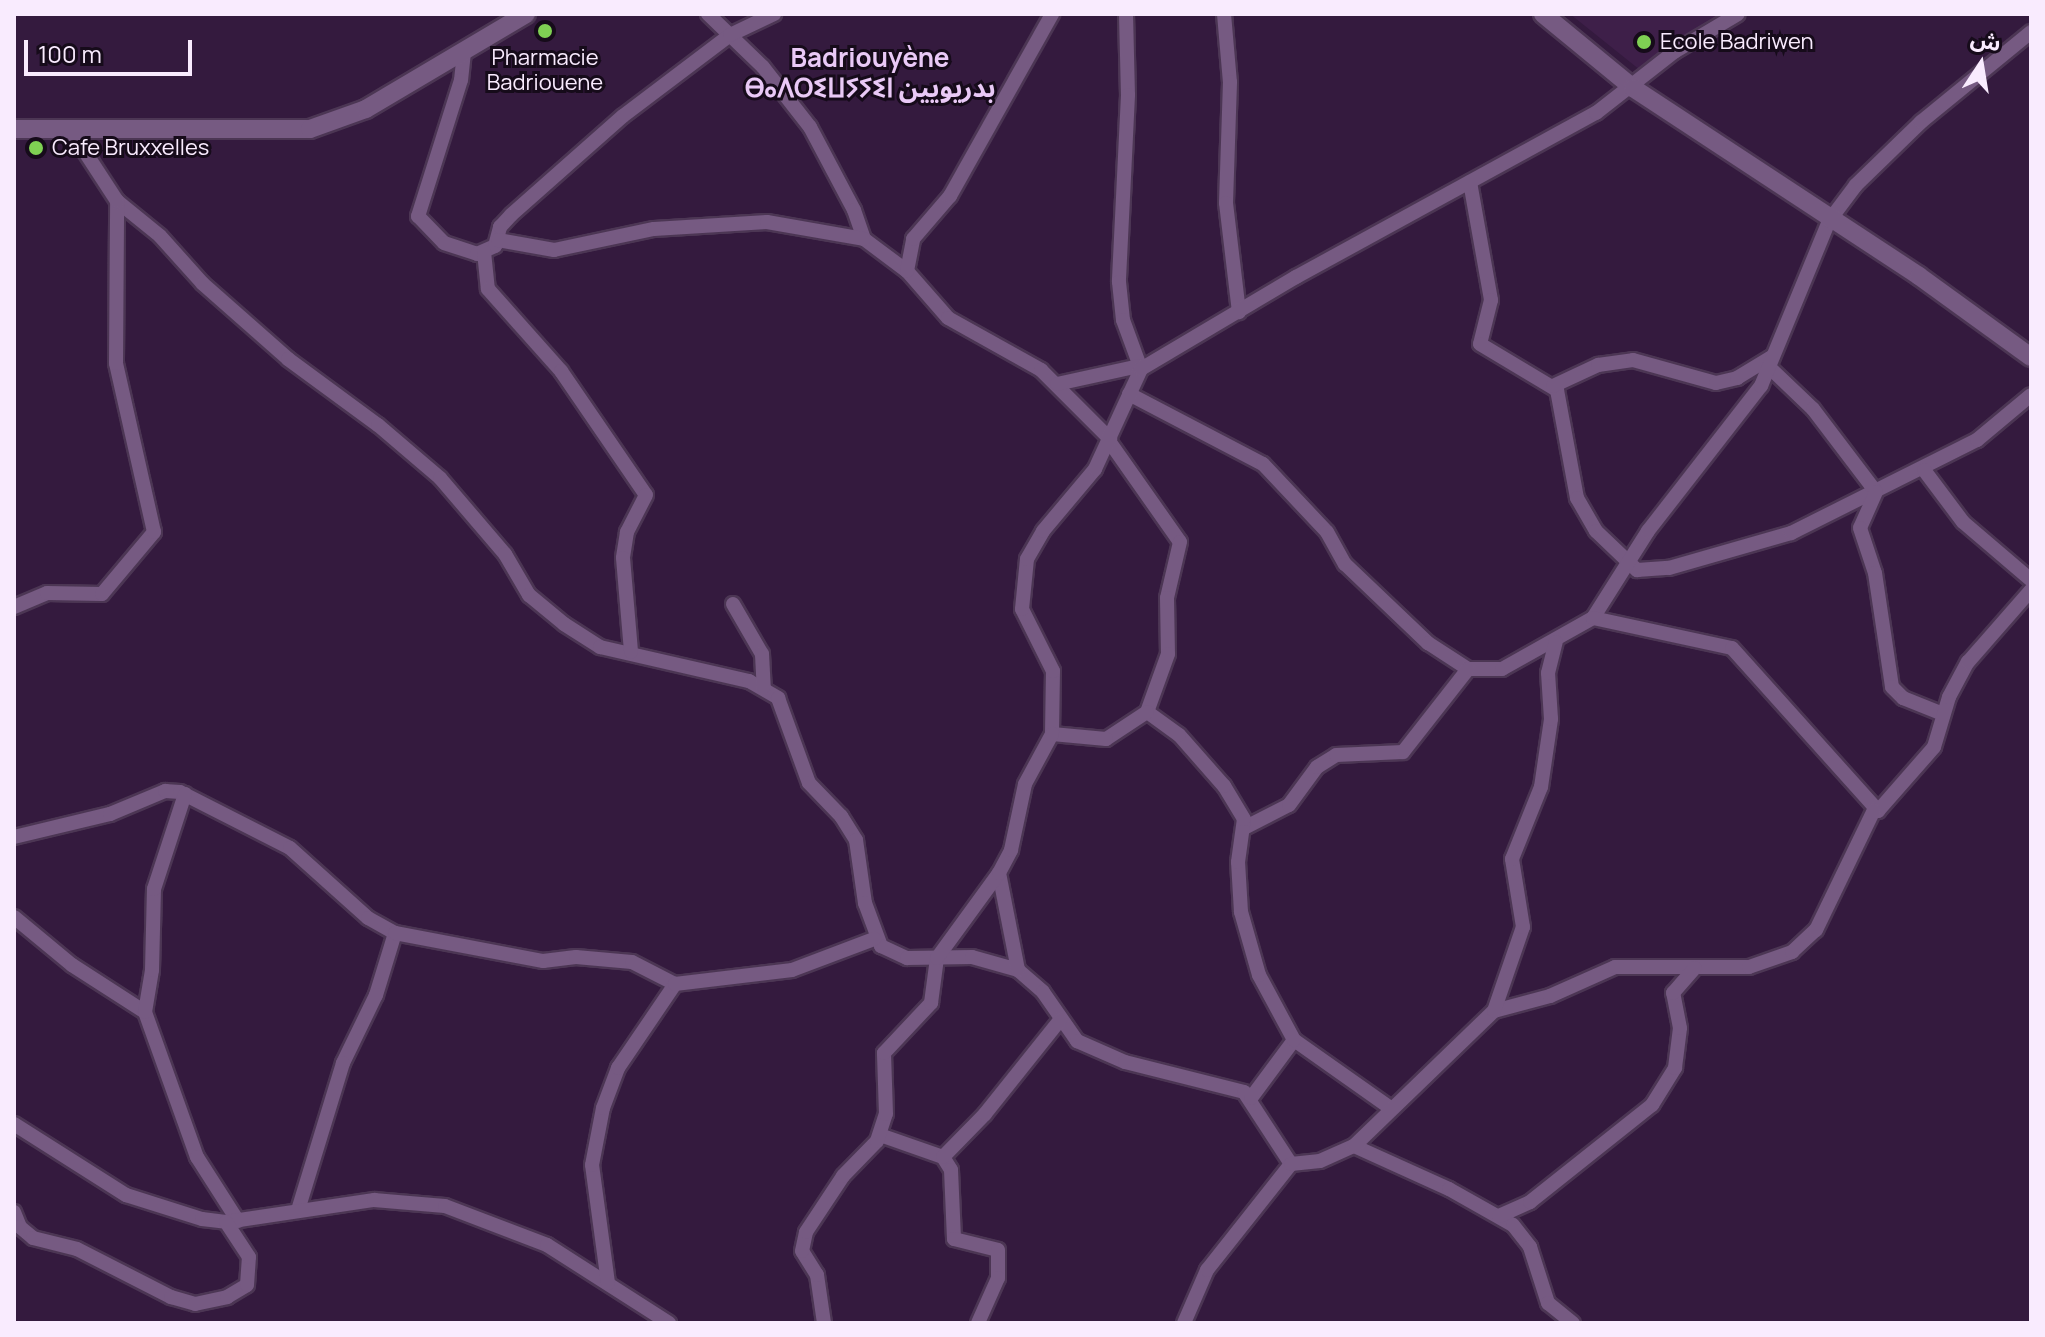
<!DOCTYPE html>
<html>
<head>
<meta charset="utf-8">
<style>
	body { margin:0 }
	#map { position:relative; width:2045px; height:1337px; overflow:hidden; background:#341a3e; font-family:Manrope,"Noto Sans Arabic","Noto Sans Tifinagh",sans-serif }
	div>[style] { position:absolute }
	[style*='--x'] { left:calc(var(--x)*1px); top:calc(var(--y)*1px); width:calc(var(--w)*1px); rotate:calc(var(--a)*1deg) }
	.built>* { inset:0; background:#3e1f49 }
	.roads { filter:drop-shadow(2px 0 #4c3654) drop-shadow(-2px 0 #4c3654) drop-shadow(0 2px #4c3654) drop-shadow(0 -2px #4c3654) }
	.street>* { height:14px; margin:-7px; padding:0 7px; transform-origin:7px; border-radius:7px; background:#765a82 }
	.secondary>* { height:18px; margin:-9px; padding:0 9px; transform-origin:9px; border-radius:9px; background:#765a82 }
	.dots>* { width:22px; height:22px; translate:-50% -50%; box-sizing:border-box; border:4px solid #160b1a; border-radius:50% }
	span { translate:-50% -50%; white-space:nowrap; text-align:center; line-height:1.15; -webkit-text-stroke:6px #160b1a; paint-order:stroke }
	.poi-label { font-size:22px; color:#f9ebfe }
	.left { translate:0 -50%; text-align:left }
	.quarter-label { font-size:26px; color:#e9c9f6; font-weight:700 }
	.frame { position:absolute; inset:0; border:16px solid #f9ebfe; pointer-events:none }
	.north { position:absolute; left:1941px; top:24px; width:80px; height:80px; -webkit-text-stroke:6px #160b1a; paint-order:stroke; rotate:12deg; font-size:22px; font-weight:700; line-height:32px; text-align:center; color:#f9ebfe }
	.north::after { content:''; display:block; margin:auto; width:28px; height:36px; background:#f9ebfe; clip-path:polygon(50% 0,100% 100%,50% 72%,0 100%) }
	.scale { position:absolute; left:24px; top:40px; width:168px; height:36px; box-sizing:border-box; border:4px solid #f9ebfe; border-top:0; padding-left:10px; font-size:24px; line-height:28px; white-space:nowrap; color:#f9ebfe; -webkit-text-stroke:6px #160b1a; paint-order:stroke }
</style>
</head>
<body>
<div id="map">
	<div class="built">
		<i style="clip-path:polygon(1570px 14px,1725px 14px,1640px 70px)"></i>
	</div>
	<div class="roads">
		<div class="street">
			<i style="--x:708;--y:14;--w:76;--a:43.9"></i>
			<i style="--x:763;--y:67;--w:76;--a:51.9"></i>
			<i style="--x:810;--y:127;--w:94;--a:62.1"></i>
			<i style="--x:854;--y:210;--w:31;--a:71"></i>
			<i style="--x:864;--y:239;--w:54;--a:36.7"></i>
			<i style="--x:907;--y:271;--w:62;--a:48.9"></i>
			<i style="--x:948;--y:318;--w:107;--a:29.2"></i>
			<i style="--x:1041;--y:370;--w:98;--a:45"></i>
			<i style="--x:1126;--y:14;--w:81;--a:88.6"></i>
			<i style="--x:1128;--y:95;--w:187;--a:92.8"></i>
			<i style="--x:1119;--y:282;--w:38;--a:84"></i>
			<i style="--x:1123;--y:320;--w:52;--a:69.8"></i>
			<i style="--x:1224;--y:14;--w:68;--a:85"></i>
			<i style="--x:1230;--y:82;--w:121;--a:91.9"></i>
			<i style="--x:1226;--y:203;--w:110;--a:83.2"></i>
			<i style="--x:464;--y:52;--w:28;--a:96"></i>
			<i style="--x:461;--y:80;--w:143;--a:107.5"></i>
			<i style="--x:418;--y:216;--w:37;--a:46"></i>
			<i style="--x:444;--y:243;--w:35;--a:18"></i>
			<i style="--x:477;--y:254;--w:20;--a:-24"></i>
			<i style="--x:495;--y:246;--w:20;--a:-75"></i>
			<i style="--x:500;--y:227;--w:16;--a:-47"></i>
			<i style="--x:511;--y:215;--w:149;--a:-41.5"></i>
			<i style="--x:623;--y:116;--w:134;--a:-37.1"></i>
			<i style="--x:730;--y:35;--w:49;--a:-25.5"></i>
			<i style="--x:1470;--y:182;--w:120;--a:79.9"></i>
			<i style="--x:1491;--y:300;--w:45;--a:104"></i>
			<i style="--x:1480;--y:344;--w:90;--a:30.9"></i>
			<i style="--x:1557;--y:390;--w:110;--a:79.5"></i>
			<i style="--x:1577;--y:498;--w:38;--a:60"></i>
			<i style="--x:1596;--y:531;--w:57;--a:43.6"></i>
			<i style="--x:1637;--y:570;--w:32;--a:-4"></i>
			<i style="--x:1669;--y:568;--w:127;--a:-16"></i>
			<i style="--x:1791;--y:533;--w:208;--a:-26.6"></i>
			<i style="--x:1977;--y:440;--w:70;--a:-39.8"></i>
			<i style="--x:117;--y:201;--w:55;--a:39.1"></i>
			<i style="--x:160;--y:236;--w:64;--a:48.1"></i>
			<i style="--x:203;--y:284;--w:113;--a:41.4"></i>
			<i style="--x:288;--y:359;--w:112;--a:36.3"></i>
			<i style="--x:378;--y:425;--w:82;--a:40.5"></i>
			<i style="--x:440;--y:478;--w:100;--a:49.5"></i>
			<i style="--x:505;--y:554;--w:48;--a:59.7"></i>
			<i style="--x:529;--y:595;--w:45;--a:39.6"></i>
			<i style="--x:564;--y:624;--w:43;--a:32.6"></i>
			<i style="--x:600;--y:647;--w:153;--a:12.9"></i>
			<i style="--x:749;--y:681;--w:34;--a:30"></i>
			<i style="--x:778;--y:698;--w:90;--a:70"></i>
			<i style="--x:809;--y:783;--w:46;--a:45.9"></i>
			<i style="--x:841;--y:816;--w:28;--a:58"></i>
			<i style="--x:856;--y:840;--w:64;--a:81.9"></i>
			<i style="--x:865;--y:903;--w:46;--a:69.6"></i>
			<i style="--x:881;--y:946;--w:29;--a:25"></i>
			<i style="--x:907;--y:958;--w:65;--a:-0.9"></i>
			<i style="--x:972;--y:957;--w:48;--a:15.8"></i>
			<i style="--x:1018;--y:970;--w:33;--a:41"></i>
			<i style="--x:1043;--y:992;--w:60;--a:55.2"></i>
			<i style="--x:1077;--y:1041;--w:52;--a:23.6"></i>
			<i style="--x:1125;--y:1062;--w:123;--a:14.1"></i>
			<i style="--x:1244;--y:1092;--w:86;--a:56.9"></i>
			<i style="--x:498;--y:240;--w:57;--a:10.1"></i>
			<i style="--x:554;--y:250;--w:102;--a:-11.9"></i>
			<i style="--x:654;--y:229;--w:113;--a:-3.5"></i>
			<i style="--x:767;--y:222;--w:98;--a:9.9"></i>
			<i style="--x:484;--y:252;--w:37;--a:84"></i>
			<i style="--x:488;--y:289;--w:110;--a:48.3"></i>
			<i style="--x:561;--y:371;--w:150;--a:55.6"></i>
			<i style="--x:646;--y:495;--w:42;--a:117.2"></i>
			<i style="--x:627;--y:532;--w:26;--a:99"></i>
			<i style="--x:623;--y:558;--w:94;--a:85.1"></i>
			<i style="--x:907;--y:271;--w:33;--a:-79"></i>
			<i style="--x:913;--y:239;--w:57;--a:-49.3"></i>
			<i style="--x:950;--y:196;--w:209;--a:-60.7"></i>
			<i style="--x:1769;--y:367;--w:61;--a:43.7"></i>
			<i style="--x:1813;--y:409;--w:104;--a:52.8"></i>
			<i style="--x:1876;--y:492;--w:39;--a:114"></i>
			<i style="--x:1860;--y:528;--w:47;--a:71.6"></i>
			<i style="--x:1875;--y:573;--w:115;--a:81.5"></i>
			<i style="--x:1892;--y:687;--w:16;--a:45"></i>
			<i style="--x:1903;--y:698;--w:43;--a:21.8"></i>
			<i style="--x:1057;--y:384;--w:84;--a:-12.4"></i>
			<i style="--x:1553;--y:386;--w:50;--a:-25"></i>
			<i style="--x:1598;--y:365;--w:35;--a:-8"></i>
			<i style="--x:1633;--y:360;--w:86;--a:15.5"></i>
			<i style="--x:1716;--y:383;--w:22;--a:-13"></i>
			<i style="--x:1737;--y:378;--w:42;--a:-31.4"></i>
			<i style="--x:1129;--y:394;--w:151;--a:27.6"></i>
			<i style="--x:1263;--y:464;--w:93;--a:46.7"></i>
			<i style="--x:1327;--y:532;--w:37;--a:61"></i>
			<i style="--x:1345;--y:564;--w:115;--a:43.6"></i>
			<i style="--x:1428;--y:643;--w:48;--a:33"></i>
			<i style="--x:1468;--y:669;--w:34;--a:0"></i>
			<i style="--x:1502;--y:669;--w:104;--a:-29.3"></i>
			<i style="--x:1593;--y:618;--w:103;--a:-57.7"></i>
			<i style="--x:1648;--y:531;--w:184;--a:-52.1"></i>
			<i style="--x:1761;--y:386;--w:178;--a:-67.6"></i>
			<i style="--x:1829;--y:221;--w:45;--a:-53.1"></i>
			<i style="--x:1856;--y:185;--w:91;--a:-44.1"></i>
			<i style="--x:1921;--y:122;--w:142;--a:-39.3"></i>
			<i style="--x:1109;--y:441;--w:123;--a:54.9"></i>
			<i style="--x:1180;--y:542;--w:57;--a:103.1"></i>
			<i style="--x:1167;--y:598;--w:56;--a:89"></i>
			<i style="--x:1168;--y:654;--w:62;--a:109.9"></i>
			<i style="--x:1924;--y:470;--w:65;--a:53.1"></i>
			<i style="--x:1963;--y:522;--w:89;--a:40.5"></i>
			<i style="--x:733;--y:604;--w:58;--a:59.9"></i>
			<i style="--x:762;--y:654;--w:33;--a:87"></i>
			<i style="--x:14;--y:607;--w:36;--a:-23"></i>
			<i style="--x:47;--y:593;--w:55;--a:1"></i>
			<i style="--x:102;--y:594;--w:81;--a:-50"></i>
			<i style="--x:154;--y:532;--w:173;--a:-102.7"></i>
			<i style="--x:116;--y:363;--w:162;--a:-89.6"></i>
			<i style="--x:117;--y:201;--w:82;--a:-123.1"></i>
			<i style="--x:1593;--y:618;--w:142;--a:12.2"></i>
			<i style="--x:1732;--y:648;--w:219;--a:48.1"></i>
			<i style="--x:1878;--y:811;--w:85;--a:-48.8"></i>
			<i style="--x:1934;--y:747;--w:52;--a:-73.3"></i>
			<i style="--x:1949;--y:697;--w:40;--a:-62"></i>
			<i style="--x:1968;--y:662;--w:96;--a:-48.8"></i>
			<i style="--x:1246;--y:827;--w:48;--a:-27.1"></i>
			<i style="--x:1289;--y:805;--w:47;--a:-53.6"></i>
			<i style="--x:1317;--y:767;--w:22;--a:-32"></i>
			<i style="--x:1336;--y:755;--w:67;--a:-2.6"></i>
			<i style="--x:1403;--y:752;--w:105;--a:-51.9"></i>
			<i style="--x:14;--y:837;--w:99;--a:-13.5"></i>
			<i style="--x:110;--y:814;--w:60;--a:-22.7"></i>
			<i style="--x:165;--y:791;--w:15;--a:4"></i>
			<i style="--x:180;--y:792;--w:123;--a:27"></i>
			<i style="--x:290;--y:848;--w:105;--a:41.9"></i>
			<i style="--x:368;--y:918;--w:31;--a:29"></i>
			<i style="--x:395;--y:933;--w:65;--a:107"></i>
			<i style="--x:376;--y:995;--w:76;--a:115.9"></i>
			<i style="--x:343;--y:1063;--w:154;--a:107"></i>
			<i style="--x:999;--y:873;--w:99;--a:78.9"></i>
			<i style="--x:14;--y:917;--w:75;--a:39.6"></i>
			<i style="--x:72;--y:965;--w:87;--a:32.8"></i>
			<i style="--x:145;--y:1012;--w:154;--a:70.3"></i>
			<i style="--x:197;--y:1157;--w:76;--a:57.4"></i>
			<i style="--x:395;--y:933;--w:151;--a:10.7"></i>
			<i style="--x:543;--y:961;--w:33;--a:-7"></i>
			<i style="--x:576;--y:957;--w:56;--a:5.1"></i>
			<i style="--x:632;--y:962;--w:48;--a:27.1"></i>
			<i style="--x:1494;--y:1011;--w:58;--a:-15"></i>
			<i style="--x:1550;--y:996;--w:71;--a:-24"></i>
			<i style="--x:1615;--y:967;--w:134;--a:0"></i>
			<i style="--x:1749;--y:967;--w:46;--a:-19.2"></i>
			<i style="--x:1792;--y:952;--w:33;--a:-43"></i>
			<i style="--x:1816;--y:930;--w:133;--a:-64.2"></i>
			<i style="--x:145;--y:1012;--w:43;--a:-80.5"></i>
			<i style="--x:152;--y:970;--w:81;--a:-88.6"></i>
			<i style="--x:154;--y:889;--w:100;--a:-71.9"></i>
			<i style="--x:1251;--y:1098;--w:72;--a:-53.4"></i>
			<i style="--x:1389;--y:1107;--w:116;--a:-144.8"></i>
			<i style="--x:1294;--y:1040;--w:74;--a:-118.3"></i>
			<i style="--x:1259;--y:975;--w:66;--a:-105.9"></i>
			<i style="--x:1241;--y:912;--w:50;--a:-93.4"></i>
			<i style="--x:1238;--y:862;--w:43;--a:-82.1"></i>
			<i style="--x:1244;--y:819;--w:39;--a:-121"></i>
			<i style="--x:1224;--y:786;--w:68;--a:-131.4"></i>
			<i style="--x:1179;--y:735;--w:39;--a:-144"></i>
			<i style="--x:1147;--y:712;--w:49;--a:146.6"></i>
			<i style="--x:1106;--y:739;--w:54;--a:-174.7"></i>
			<i style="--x:1052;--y:734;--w:63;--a:-89.1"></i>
			<i style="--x:1053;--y:671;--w:69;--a:-116.6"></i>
			<i style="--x:1022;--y:609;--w:50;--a:-84.3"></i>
			<i style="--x:1027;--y:559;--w:32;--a:-60"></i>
			<i style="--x:1043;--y:531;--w:81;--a:-50"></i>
			<i style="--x:1095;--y:469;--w:110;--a:-65.3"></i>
			<i style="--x:1141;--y:369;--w:180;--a:-30.7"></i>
			<i style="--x:1296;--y:277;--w:342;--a:-28.7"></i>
			<i style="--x:1596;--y:113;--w:99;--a:-38"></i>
			<i style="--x:1674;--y:52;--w:74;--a:-30.7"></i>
			<i style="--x:14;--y:1124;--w:133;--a:32.4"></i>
			<i style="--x:126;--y:1195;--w:80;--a:17.5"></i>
			<i style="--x:202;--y:1219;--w:24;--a:7"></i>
			<i style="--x:226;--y:1222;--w:150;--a:-8.5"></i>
			<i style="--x:374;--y:1200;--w:71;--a:4.8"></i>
			<i style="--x:445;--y:1206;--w:109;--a:20.9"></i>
			<i style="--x:547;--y:1245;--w:145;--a:32.6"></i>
			<i style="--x:880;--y:1135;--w:67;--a:19.2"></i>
			<i style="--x:943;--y:1157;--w:15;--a:58"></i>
			<i style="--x:951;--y:1170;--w:69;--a:87.5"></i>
			<i style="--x:954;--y:1239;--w:45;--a:14"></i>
			<i style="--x:998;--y:1250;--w:28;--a:90"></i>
			<i style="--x:998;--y:1278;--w:49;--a:114"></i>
			<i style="--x:1354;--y:1146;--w:104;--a:24.4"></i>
			<i style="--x:1449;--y:1189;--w:73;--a:29.4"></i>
			<i style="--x:1513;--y:1225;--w:28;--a:52"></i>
			<i style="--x:1530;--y:1247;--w:59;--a:72.2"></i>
			<i style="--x:1548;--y:1303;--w:32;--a:39"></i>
			<i style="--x:943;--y:1157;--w:60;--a:-45.7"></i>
			<i style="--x:985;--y:1114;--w:120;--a:-51.4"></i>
			<i style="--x:14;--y:1212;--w:16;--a:68"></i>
			<i style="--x:20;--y:1227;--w:17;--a:40"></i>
			<i style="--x:33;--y:1238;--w:45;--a:14"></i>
			<i style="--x:77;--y:1249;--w:106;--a:27.1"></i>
			<i style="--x:171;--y:1297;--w:25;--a:16"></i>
			<i style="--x:195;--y:1304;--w:33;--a:-12"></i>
			<i style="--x:227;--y:1297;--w:23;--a:-31"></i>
			<i style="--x:247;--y:1285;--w:28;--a:-86"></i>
			<i style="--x:249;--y:1257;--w:42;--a:-123.3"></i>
			<i style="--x:1499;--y:1216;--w:34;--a:-24"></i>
			<i style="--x:1530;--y:1202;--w:156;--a:-38.5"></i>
			<i style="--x:1652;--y:1105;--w:44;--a:-58.1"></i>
			<i style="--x:1675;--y:1068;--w:40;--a:-82.9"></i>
			<i style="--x:1680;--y:1028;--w:36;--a:-101"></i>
			<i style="--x:1673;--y:993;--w:33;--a:-49"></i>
			<i style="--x:608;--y:1283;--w:119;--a:-97.7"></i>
			<i style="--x:592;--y:1165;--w:58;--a:-79.1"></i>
			<i style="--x:603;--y:1108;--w:43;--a:-69.4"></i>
			<i style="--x:618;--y:1068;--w:102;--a:-55.8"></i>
			<i style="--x:675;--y:984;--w:118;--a:-6.8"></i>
			<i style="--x:792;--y:970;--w:88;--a:-20.7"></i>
			<i style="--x:824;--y:1323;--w:49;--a:-98.3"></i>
			<i style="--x:817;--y:1275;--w:28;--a:-122"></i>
			<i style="--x:802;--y:1251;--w:19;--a:-78"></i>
			<i style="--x:806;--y:1232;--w:67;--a:-56.5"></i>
			<i style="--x:843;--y:1176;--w:49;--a:-45.8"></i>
			<i style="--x:877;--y:1141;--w:28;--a:-72"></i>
			<i style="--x:886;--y:1114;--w:61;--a:-91.9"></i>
			<i style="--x:884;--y:1053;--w:69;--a:-46.8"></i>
			<i style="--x:931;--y:1003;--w:45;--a:-82.4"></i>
			<i style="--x:937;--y:958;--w:105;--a:-53.9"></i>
			<i style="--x:999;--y:873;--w:26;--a:-62"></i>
			<i style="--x:1011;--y:850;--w:67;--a:-78"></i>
			<i style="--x:1025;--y:784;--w:57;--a:-61.6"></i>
			<i style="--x:1184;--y:1323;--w:58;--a:-66.5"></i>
			<i style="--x:1207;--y:1270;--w:135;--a:-51.6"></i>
			<i style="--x:1291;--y:1164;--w:29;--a:-6"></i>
			<i style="--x:1320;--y:1161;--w:37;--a:-24"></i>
			<i style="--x:1354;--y:1146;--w:194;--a:-44"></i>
			<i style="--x:1494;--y:1011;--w:89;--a:-71"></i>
			<i style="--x:1523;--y:927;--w:69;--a:-99.2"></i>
			<i style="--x:1512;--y:859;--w:78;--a:-68.1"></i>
			<i style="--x:1541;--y:787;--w:69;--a:-81.6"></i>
			<i style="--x:1551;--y:719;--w:46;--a:-93.7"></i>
			<i style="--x:1548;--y:673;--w:32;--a:-76"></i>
		</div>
		<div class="secondary">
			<i style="--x:1543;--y:14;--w:117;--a:39.4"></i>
			<i style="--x:1633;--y:88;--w:342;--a:33.3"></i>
			<i style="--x:1919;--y:276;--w:138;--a:35.9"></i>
			<i style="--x:14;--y:129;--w:296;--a:0"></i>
			<i style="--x:310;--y:129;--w:59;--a:-19.7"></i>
			<i style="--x:366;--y:109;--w:186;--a:-30.7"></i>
		</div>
	</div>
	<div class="dots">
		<i style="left:545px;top:31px;background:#7fd053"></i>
		<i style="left:1644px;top:42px;background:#7fd053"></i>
		<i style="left:36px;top:148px;background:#7fd053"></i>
	</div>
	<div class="poi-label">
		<span class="left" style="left:1660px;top:42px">Ecole Badriwen</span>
		<span style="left:545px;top:70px">Pharmacie<br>Badriouene</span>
		<span class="left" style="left:52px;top:148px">Cafe Bruxxelles</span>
	</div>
	<div class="quarter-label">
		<span style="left:870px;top:73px">Badriouyène<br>ⴱⴰⴷⵔⵉⵡⵢⵢⵉⵏ بدريويين</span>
	</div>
	<div class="frame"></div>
	<div class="north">ش</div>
	<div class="scale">100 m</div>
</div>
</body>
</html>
